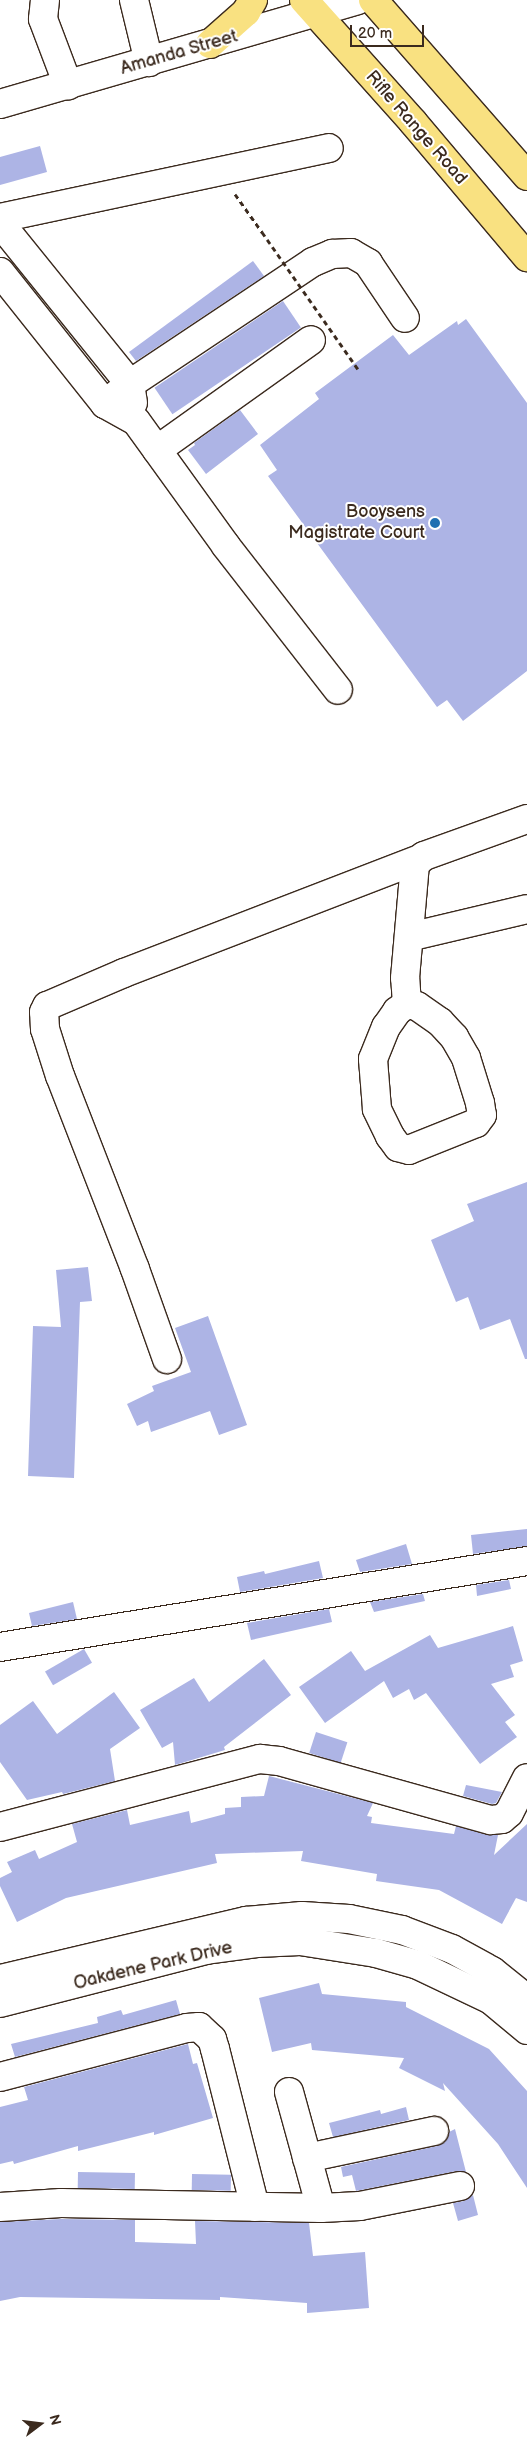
<!DOCTYPE html>
<html>
<head>
<meta charset="utf-8">
<style>
	body { margin:0 }
	#map { position:relative; width:527px; height:2464px; overflow:hidden; background:#fff; font-family:"Balsamiq Sans",sans-serif }
	div>[style] { position:absolute }
	[style*='--x'] { left:calc(var(--x)*1px); top:calc(var(--y)*1px); width:calc(var(--w)*1px); rotate:calc(var(--a)*1deg) }
	.building>* { inset:0; background:#adb4e5; transform-origin:0 0 }
	.path>* { height:3px; margin-top:-1.5px; transform-origin:0; background:repeating-linear-gradient(90deg,#3b2a1e 0 5px,transparent 0 9px) }
	.roads { filter:drop-shadow(1px 0 #3b2a1e) drop-shadow(-1px 0 #3b2a1e) drop-shadow(0 1px #3b2a1e) drop-shadow(0 -1px #3b2a1e) }
	.minor>* { height:28px; margin:-14px; padding:0 14px; transform-origin:14px; border-radius:14px; background:#fff }
	.major>* { height:28px; margin:-14px; padding:0 14px; transform-origin:14px; border-radius:14px; background:#f9e181 }
	.path-bridge>* { height:3px; margin-top:-1.5px; transform-origin:0; background:repeating-linear-gradient(90deg,#3b2a1e 0 5px,transparent 0 9px) }
	.dots>* { width:14px; height:14px; translate:-50% -50%; box-sizing:border-box; border:2px solid #fff; border-radius:50% }
	span { translate:-50% -50%; white-space:nowrap; text-align:center; line-height:1.15; -webkit-text-stroke:4px #fff; paint-order:stroke }
	.street-label { font-size:18px; color:#3b2a1e }
	.poi-label { font-size:18px; color:#3b2a1e }
	.right { translate:-100% -50%; text-align:right }
	.north { position:absolute; left:15px; top:2399px; width:50px; height:50px; -webkit-text-stroke:4px #fff; paint-order:stroke; rotate:75deg; font-size:14px; font-weight:700; line-height:20px; text-align:center; color:#3b2a1e }
	.north::after { content:''; display:block; margin:auto; width:18px; height:22px; background:#3b2a1e; clip-path:polygon(50% 0,100% 100%,50% 72%,0 100%) }
	.scale { position:absolute; left:350px; top:25px; width:74px; height:22px; box-sizing:border-box; border:2px solid #3b2a1e; border-top:0; padding-left:6px; font-size:15px; line-height:18px; white-space:nowrap; color:#3b2a1e; -webkit-text-stroke:4px #fff; paint-order:stroke }
</style>
</head>
<body>
<div id="map">
	<div class="building">
		<i style="clip-path:polygon(40px 146px,47px 172px,0 185px,0 157px)"></i>
		<i style="clip-path:polygon(253px 261px,264px 276px,136px 361px,129px 352px)"></i>
		<i style="left:283px;top:301px;width:32px;height:155px;rotate:56deg"></i>
		<i style="clip-path:polygon(466px 319px,527px 403px,527px 671px,463px 721px,447px 700px,437px 707px,268px 476px,277px 470px,260px 445px,319px 399px,315px 393px,393px 335px,409px 355px,457px 321px,458px 325px)"></i>
		<i style="clip-path:polygon(240px 410px,258px 434px,206px 474px,188px 450px,195px 445px,194px 443px)"></i>
		<i style="clip-path:polygon(527px 1182px,527px 1359px,525px 1359px,510px 1319px,480px 1330px,468px 1297px,456px 1302px,431px 1240px,474px 1221px,467px 1204px)"></i>
		<i style="clip-path:polygon(88px 1267px,92px 1301px,80px 1302px,74px 1478px,28px 1476px,33px 1326px,61px 1327px,56px 1270px)"></i>
		<i style="clip-path:polygon(208px 1316px,247px 1425px,219px 1435px,210px 1411px,151px 1432px,148px 1421px,137px 1426px,127px 1404px,154px 1391px,152px 1386px,191px 1372px,175px 1328px)"></i>
		<i style="clip-path:polygon(527px 1529px,527px 1546px,473px 1554px,471px 1535px)"></i>
		<i style="clip-path:polygon(406px 1544px,412px 1564px,360px 1572px,356px 1560px)"></i>
		<i style="clip-path:polygon(319px 1561px,323px 1578px,240px 1592px,237px 1577px,264px 1571px,265px 1574px)"></i>
		<i style="clip-path:polygon(509px 1580px,511px 1589px,477px 1596px,476px 1585px)"></i>
		<i style="clip-path:polygon(423px 1594px,425px 1601px,374px 1612px,370px 1602px)"></i>
		<i style="clip-path:polygon(73px 1602px,77px 1619px,32px 1626px,29px 1613px)"></i>
		<i style="clip-path:polygon(329px 1609px,332px 1622px,251px 1640px,247px 1623px)"></i>
		<i style="clip-path:polygon(513px 1626px,523px 1661px,510px 1665px,514px 1677px,491px 1684px,515px 1715px,505px 1722px,517px 1737px,480px 1764px,426px 1693px,414px 1700px,409px 1689px,393px 1698px,384px 1681px,325px 1723px,299px 1687px,351px 1651px,365px 1671px,430px 1635px,438px 1648px)"></i>
		<i style="left:84px;top:1649px;width:16px;height:45px;rotate:60deg"></i>
		<i style="clip-path:polygon(264px 1659px,291px 1695px,224px 1747px,225px 1750px,175px 1765px,173px 1742px,162px 1748px,140px 1710px,194px 1678px,209px 1702px)"></i>
		<i style="clip-path:polygon(114px 1692px,140px 1728px,110px 1749px,115px 1781px,63px 1794px,62px 1792px,27px 1800px,0 1762px,0 1725px,33px 1701px,57px 1734px)"></i>
		<i style="left:316px;top:1732px;width:33px;height:22px;rotate:18deg"></i>
		<i style="clip-path:polygon(269px 1776px,373px 1803px,367px 1816px,372px 1817px,371px 1823px,454px 1834px,456px 1826px,487px 1835px,498px 1835px,494px 1855px,527px 1824px,527px 1902px,516px 1898px,502px 1924px,439px 1890px,376px 1881px,377px 1874px,301px 1861px,303px 1851px,215px 1854px,217px 1863px,66px 1898px,17px 1922px,0 1886px,0 1878px,12px 1872px,7px 1862px,35px 1850px,39px 1859px,77px 1842px,72px 1824px,127px 1810px,130px 1825px,189px 1811px,191px 1823px,225px 1814px,225px 1808px,241px 1807px,241px 1797px,264px 1796px)"></i>
		<i style="clip-path:polygon(466px 1785px,502px 1792px,496px 1803px,492px 1804px,463px 1796px)"></i>
		<i style="clip-path:polygon(319px 1983px,322px 1994px,406px 2002px,406px 2007px,489px 2049px,527px 2091px,527px 2188px,498px 2144px,443px 2083px,445px 2091px,399px 2068px,404px 2058px,312px 2050px,311px 2043px,272px 2052px,259px 1998px)"></i>
		<i style="clip-path:polygon(176px 2000px,180px 2014px,15px 2057px,11px 2044px,98px 2023px,97px 2017px,121px 2010px,123px 2015px)"></i>
		<i style="clip-path:polygon(188px 2044px,193px 2064px,197px 2063px,213px 2118px,154px 2135px,154px 2132px,78px 2151px,78px 2146px,14px 2164px,13px 2161px,0 2164px,0 2107px,28px 2100px,24px 2087px)"></i>
		<i style="clip-path:polygon(406px 2107px,409px 2120px,333px 2137px,329px 2123px,380px 2110px,381px 2114px)"></i>
		<i style="clip-path:polygon(455px 2129px,466px 2172px,457px 2171px,356px 2191px,352px 2175px,343px 2177px,341px 2167px,437px 2146px,445px 2142px,449px 2132px)"></i>
		<i style="left:78px;top:2172px;width:57px;height:16px;rotate:1deg"></i>
		<i style="left:192px;top:2174px;width:39px;height:16px;rotate:1deg"></i>
		<i style="clip-path:polygon(473px 2195px,478px 2215px,458px 2221px,453px 2203px,464px 2201px)"></i>
		<i style="clip-path:polygon(61px 2219px,135px 2220px,135px 2242px,196px 2244px,195px 2221px,309px 2223px,313px 2256px,365px 2252px,369px 2308px,307px 2313px,307px 2303px,220px 2297px,220px 2300px,20px 2297px,0 2301px,0 2222px)"></i>
	</div>
	<div class="path">
		<i style="--x:235;--y:194;--w:47;--a:54.6"></i>
	</div>
	<div class="roads">
		<div class="minor">
			<i style="--x:45;--y:0;--w:19;--a:96"></i>
			<i style="--x:43;--y:19;--w:71;--a:69.3"></i>
			<i style="--x:134;--y:0;--w:64;--a:76.4"></i>
			<i style="--x:0;--y:104;--w:372;--a:-16.2"></i>
			<i style="--x:0;--y:218;--w:336;--a:-12"></i>
			<i style="--x:0;--y:223;--w:207;--a:51.1"></i>
			<i style="--x:130;--y:384;--w:19;--a:81"></i>
			<i style="--x:0;--y:272;--w:169;--a:51.5"></i>
			<i style="--x:105;--y:404;--w:35;--a:29"></i>
			<i style="--x:136;--y:421;--w:154;--a:54.2"></i>
			<i style="--x:226;--y:546;--w:182;--a:52.1"></i>
			<i style="--x:105;--y:404;--w:32;--a:-39"></i>
			<i style="--x:130;--y:384;--w:220;--a:-33.7"></i>
			<i style="--x:313;--y:262;--w:21;--a:-23"></i>
			<i style="--x:332;--y:254;--w:19;--a:-3"></i>
			<i style="--x:351;--y:253;--w:20;--a:30"></i>
			<i style="--x:368;--y:263;--w:66;--a:56.1"></i>
			<i style="--x:157;--y:450;--w:189;--a:-35.5"></i>
			<i style="--x:409;--y:937;--w:121;--a:-13.3"></i>
			<i style="--x:407;--y:1004;--w:10;--a:11"></i>
			<i style="--x:417;--y:1006;--w:28;--a:35"></i>
			<i style="--x:440;--y:1022;--w:21;--a:47"></i>
			<i style="--x:454;--y:1037;--w:24;--a:60"></i>
			<i style="--x:466;--y:1058;--w:47;--a:72.7"></i>
			<i style="--x:480;--y:1103;--w:12;--a:81"></i>
			<i style="--x:482;--y:1115;--w:10;--a:127"></i>
			<i style="--x:476;--y:1123;--w:72;--a:158.1"></i>
			<i style="--x:409;--y:1150;--w:11;--a:-165"></i>
			<i style="--x:398;--y:1147;--w:14;--a:-126"></i>
			<i style="--x:390;--y:1136;--w:30;--a:-116"></i>
			<i style="--x:377;--y:1109;--w:50;--a:-94.6"></i>
			<i style="--x:373;--y:1059;--w:35;--a:-68"></i>
			<i style="--x:386;--y:1027;--w:19;--a:-55"></i>
			<i style="--x:397;--y:1011;--w:12;--a:-35"></i>
			<i style="--x:407;--y:1004;--w:26;--a:-94"></i>
			<i style="--x:405;--y:978;--w:114;--a:-85"></i>
			<i style="--x:415;--y:864;--w:12;--a:-42"></i>
			<i style="--x:424;--y:856;--w:109;--a:-19.8"></i>
			<i style="--x:167;--y:1359;--w:96;--a:-109.6"></i>
			<i style="--x:135;--y:1269;--w:207;--a:-111.2"></i>
			<i style="--x:60;--y:1076;--w:49;--a:-107.7"></i>
			<i style="--x:45;--y:1029;--w:17;--a:-93"></i>
			<i style="--x:44;--y:1012;--w:7;--a:-63"></i>
			<i style="--x:47;--y:1006;--w:84;--a:-23.2"></i>
			<i style="--x:124;--y:973;--w:316;--a:-21.1"></i>
			<i style="--x:0;--y:1647;--w:534;--a:-9.27"></i>
			<i style="--x:0;--y:1827;--w:269;--a:-14.7"></i>
			<i style="--x:260;--y:1759;--w:19;--a:6"></i>
			<i style="--x:279;--y:1761;--w:220;--a:15.6"></i>
			<i style="--x:491;--y:1820;--w:11;--a:-5"></i>
			<i style="--x:502;--y:1819;--w:9;--a:-41"></i>
			<i style="--x:509;--y:1813;--w:39;--a:-63"></i>
			<i style="--x:0;--y:1979;--w:253;--a:-13.3"></i>
			<i style="--x:246;--y:1921;--w:56;--a:-5.1"></i>
			<i style="--x:302;--y:1916;--w:47;--a:3.7"></i>
			<i style="--x:349;--y:1919;--w:54;--a:11.7"></i>
			<i style="--x:402;--y:1930;--w:53;--a:20.8"></i>
			<i style="--x:452;--y:1949;--w:46;--a:28.8"></i>
			<i style="--x:492;--y:1971;--w:45;--a:38.7"></i>
			<i style="--x:0;--y:2003;--w:213;--a:-14.4"></i>
			<i style="--x:206;--y:1950;--w:51;--a:-7.8"></i>
			<i style="--x:257;--y:1943;--w:43;--a:-2.7"></i>
			<i style="--x:300;--y:1941;--w:77;--a:9"></i>
			<i style="--x:376;--y:1953;--w:44;--a:15.9"></i>
			<i style="--x:418;--y:1965;--w:81;--a:25.6"></i>
			<i style="--x:491;--y:2000;--w:47;--a:39.8"></i>
			<i style="--x:0;--y:2077;--w:193;--a:-14.7"></i>
			<i style="--x:187;--y:2028;--w:12;--a:-5"></i>
			<i style="--x:199;--y:2027;--w:18;--a:43"></i>
			<i style="--x:212;--y:2039;--w:10;--a:73"></i>
			<i style="--x:215;--y:2049;--w:163;--a:75.8"></i>
			<i style="--x:289;--y:2092;--w:120;--a:74.6"></i>
			<i style="--x:307;--y:2158;--w:130;--a:-12"></i>
			<i style="--x:0;--y:2207;--w:61;--a:-3.8"></i>
			<i style="--x:61;--y:2203;--w:260;--a:1.1"></i>
			<i style="--x:321;--y:2208;--w:39;--a:-3"></i>
			<i style="--x:360;--y:2206;--w:102;--a:-11.3"></i>
		</div>
		<div class="major">
			<i style="--x:304;--y:0;--w:164;--a:48.2"></i>
			<i style="--x:413;--y:122;--w:177;--a:49.8"></i>
			<i style="--x:373;--y:0;--w:234;--a:48.8"></i>
			<i style="--x:210;--y:44;--w:48;--a:-41.6"></i>
			<i style="--x:246;--y:12;--w:14;--a:-60"></i>
		</div>
	</div>
	<div class="path-bridge">
		<i style="--x:262;--y:232;--w:167;--a:55"></i>
	</div>
	<div class="dots">
		<i style="left:435px;top:523px;background:#1f6fb2"></i>
	</div>
	<div class="street-label">
		<span style="left:179px;top:53px;rotate:-16deg">Amanda Street</span>
		<span style="left:416px;top:128px;rotate:49deg">Rifle Range Road</span>
		<span style="left:153px;top:1966px;rotate:-13deg">Oakdene Park Drive</span>
	</div>
	<div class="poi-label">
		<span class="right" style="left:425px;top:523px">Booysens<br>Magistrate Court</span>
	</div>
	<div class="north">N</div>
	<div class="scale">20 m</div>
</div>
</body>
</html>
